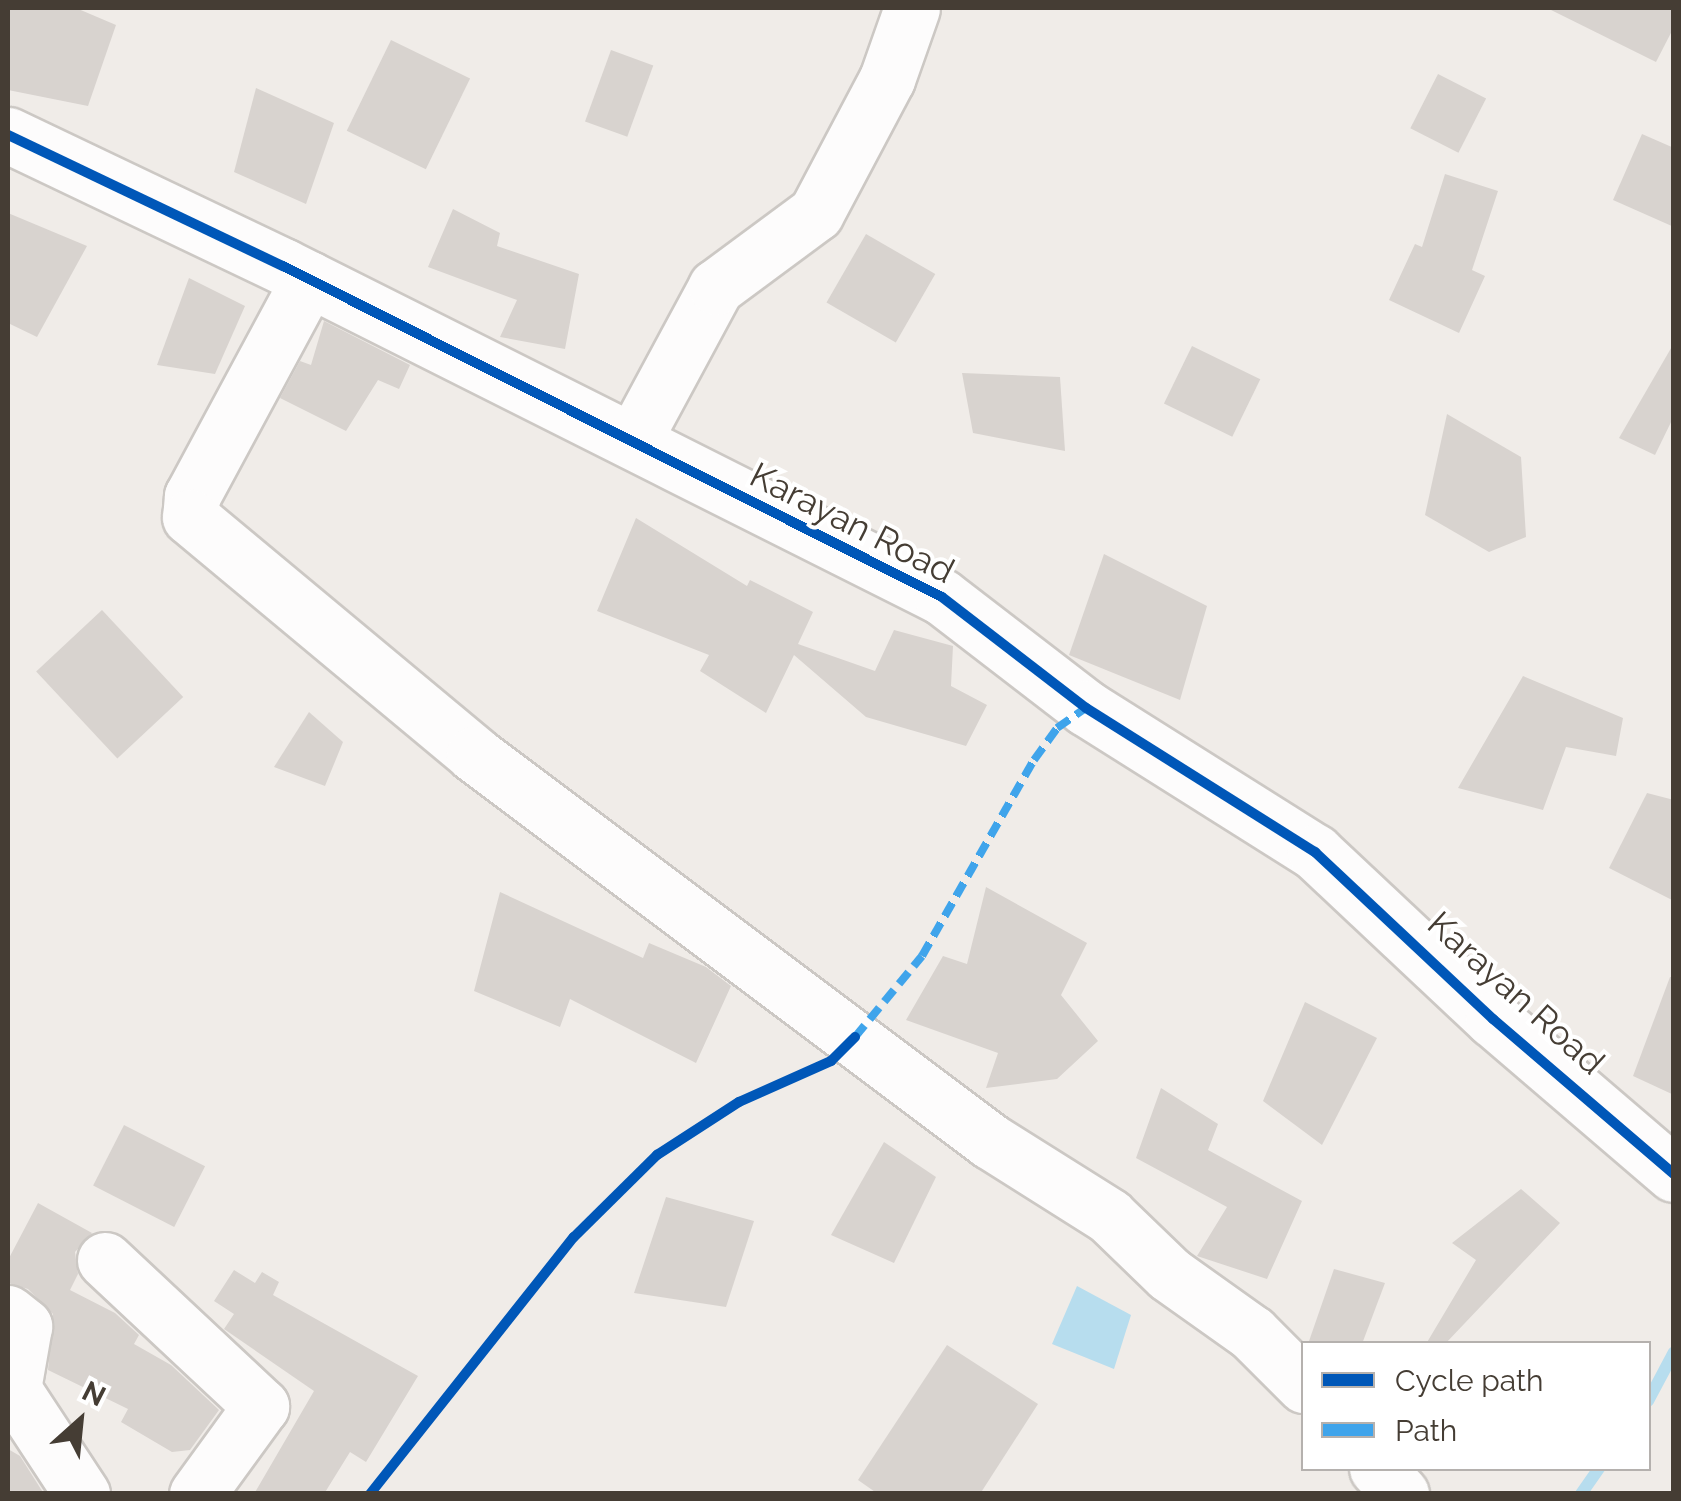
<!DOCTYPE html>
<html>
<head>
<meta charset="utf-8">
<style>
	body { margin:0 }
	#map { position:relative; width:1681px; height:1501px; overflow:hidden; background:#f0ece8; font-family:Raleway,sans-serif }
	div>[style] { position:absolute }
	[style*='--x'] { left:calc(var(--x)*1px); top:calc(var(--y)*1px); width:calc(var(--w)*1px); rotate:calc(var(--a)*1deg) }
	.water>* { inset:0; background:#b7ddee }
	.stream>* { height:12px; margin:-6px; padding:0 6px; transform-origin:6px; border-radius:6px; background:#b7ddee }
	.building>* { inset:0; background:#d8d3cf; transform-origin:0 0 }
	.roads { filter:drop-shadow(2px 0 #ccc8c4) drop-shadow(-2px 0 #ccc8c4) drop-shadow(0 2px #ccc8c4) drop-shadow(0 -2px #ccc8c4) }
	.minor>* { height:55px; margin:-27.5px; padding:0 27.5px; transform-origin:27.5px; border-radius:27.5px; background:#fdfcfc }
	.quiet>* { height:8px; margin-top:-4px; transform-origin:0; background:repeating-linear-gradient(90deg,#3fa4eb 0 15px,transparent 0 23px) }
	.cycleway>* { height:10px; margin:-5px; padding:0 5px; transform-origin:5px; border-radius:5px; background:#0057b8 }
	span { translate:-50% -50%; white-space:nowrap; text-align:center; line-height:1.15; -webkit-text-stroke:8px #fff; paint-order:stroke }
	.street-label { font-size:35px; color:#453d34 }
	.frame { position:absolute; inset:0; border:10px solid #453d34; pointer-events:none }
	.legend { position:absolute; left:1301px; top:1341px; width:350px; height:130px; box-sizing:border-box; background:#fff; border:2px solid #b5b1ae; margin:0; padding:12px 18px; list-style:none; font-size:30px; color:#453d34 }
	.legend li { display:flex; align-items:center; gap:20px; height:50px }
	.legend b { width:50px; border:2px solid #b5b1ae }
	.north { position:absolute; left:30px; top:1371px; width:100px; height:100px; -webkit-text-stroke:8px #fff; paint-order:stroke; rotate:27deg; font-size:28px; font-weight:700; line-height:40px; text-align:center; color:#453d34 }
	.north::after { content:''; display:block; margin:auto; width:35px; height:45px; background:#453d34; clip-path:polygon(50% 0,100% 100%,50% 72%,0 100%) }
</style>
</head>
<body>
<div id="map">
	<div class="water">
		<i style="clip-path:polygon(1077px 1286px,1131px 1315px,1114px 1369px,1052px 1344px)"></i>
	</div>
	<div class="stream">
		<i style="--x:1648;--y:1401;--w:55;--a:-62"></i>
		<i style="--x:1581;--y:1494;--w:32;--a:-55"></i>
	</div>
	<div class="building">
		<i style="clip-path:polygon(8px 8px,76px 8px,116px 25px,88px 106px,8px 90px)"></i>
		<i style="clip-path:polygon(1547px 8px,1674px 8px,1674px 27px,1656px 62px)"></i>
		<i style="left:391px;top:40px;width:88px;height:101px;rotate:26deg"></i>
		<i style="left:611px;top:50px;width:45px;height:76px;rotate:20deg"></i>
		<i style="left:1438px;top:74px;width:54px;height:61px;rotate:27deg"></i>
		<i style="clip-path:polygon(256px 88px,334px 123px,306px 204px,234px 172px)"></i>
		<i style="clip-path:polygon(1642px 134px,1674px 148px,1674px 227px,1613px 200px)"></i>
		<i style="clip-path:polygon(1445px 174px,1498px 191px,1472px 270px,1485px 276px,1459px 333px,1389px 300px,1415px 244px,1422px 247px)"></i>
		<i style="clip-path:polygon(453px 209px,500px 233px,497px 246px,579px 274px,565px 349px,500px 337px,517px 300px,428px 267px)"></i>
		<i style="clip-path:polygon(8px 213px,87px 246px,37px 337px,8px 323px)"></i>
		<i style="left:866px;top:234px;width:80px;height:79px;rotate:30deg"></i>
		<i style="clip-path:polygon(189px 278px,245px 306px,215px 374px,157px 365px)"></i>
		<i style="clip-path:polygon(324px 321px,410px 365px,399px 389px,378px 380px,346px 431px,280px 398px,300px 361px,311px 365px)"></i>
		<i style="clip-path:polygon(1674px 343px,1674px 416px,1655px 455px,1619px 438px)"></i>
		<i style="left:1192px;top:346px;width:76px;height:64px;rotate:26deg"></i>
		<i style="clip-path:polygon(962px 373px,1060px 377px,1065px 451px,973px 433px)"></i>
		<i style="clip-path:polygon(1447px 414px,1521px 457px,1526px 537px,1489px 552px,1425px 515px)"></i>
		<i style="clip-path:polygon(636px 518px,747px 586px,750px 580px,813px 612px,798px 644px,875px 671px,894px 630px,953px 646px,951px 686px,987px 705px,966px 746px,866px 717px,794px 655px,766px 713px,700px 671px,709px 655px,597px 611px)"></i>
		<i style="clip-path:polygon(1104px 554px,1207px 606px,1180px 700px,1069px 655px)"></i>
		<i style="left:102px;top:610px;width:119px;height:90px;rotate:47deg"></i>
		<i style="clip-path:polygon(1523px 676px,1623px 718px,1616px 756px,1566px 747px,1543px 810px,1458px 788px)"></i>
		<i style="clip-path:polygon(309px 712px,343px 742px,325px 786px,274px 767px)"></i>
		<i style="clip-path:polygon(1647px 793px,1674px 800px,1674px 901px,1609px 868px)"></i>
		<i style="clip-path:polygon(986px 887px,1087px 943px,1061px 995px,1098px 1041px,1057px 1079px,986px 1088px,998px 1053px,906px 1020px,943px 956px,967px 964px)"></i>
		<i style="clip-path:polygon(500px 892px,643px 958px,649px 943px,706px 967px,731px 986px,696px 1063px,570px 999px,560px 1027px,474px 991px)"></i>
		<i style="clip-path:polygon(1670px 977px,1674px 977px,1674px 1095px,1633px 1076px)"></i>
		<i style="clip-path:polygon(1305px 1002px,1377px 1038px,1322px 1145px,1263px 1101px)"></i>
		<i style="clip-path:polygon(1161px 1088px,1218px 1124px,1208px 1150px,1302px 1201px,1267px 1279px,1197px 1256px,1227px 1207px,1136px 1158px)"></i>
		<i style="left:124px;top:1125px;width:91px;height:68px;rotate:27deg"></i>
		<i style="clip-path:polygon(884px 1142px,936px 1177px,894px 1263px,831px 1235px)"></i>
		<i style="clip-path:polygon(1521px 1189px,1560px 1223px,1445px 1344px,1426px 1344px,1476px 1260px,1452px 1243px)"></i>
		<i style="clip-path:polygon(666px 1197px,754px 1221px,726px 1307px,634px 1293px)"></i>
		<i style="clip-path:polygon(38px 1203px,92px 1233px,75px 1252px,78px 1274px,70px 1290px,115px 1313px,139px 1335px,134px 1344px,171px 1365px,219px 1410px,190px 1450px,172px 1452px,121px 1422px,128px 1409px,48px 1370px,53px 1314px,28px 1289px,8px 1283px,8px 1260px)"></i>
		<i style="clip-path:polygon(1334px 1269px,1385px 1283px,1362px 1344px,1308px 1344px)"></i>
		<i style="clip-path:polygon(234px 1270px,255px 1283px,262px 1272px,279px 1282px,273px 1295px,418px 1376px,366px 1462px,350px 1452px,324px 1494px,254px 1494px,314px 1391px,224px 1329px,234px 1314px,214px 1301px)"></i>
		<i style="clip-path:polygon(947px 1345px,1038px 1404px,980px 1494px,878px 1494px,858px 1480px)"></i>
		<i style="clip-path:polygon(8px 1449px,20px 1456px,44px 1494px,8px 1494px)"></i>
	</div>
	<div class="roads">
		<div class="minor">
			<i style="--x:8;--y:135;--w:305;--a:25.5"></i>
			<i style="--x:283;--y:266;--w:737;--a:26.67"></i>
			<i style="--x:942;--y:597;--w:182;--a:37.6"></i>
			<i style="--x:1086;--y:708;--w:271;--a:32.2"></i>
			<i style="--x:1315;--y:852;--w:244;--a:43.2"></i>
			<i style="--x:1493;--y:1019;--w:238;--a:40.6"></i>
			<i style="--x:309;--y:279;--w:247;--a:118.3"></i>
			<i style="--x:192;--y:496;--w:21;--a:95"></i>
			<i style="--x:190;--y:517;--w:370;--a:39.8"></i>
			<i style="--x:474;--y:754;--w:645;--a:36.87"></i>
			<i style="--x:990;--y:1141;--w:141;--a:32.2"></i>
			<i style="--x:1109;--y:1216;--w:83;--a:44"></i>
			<i style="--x:1169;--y:1274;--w:102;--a:35.4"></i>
			<i style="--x:1252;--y:1333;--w:74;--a:45"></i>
			<i style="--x:633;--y:441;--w:175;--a:-61.7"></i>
			<i style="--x:716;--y:287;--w:124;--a:-36.5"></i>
			<i style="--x:816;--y:213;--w:152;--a:-62.1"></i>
			<i style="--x:887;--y:79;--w:75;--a:-70.6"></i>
			<i style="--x:105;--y:1260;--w:214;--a:43.1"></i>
			<i style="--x:261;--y:1406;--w:109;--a:126"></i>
			<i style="--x:8;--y:1313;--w:21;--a:39"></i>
			<i style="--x:24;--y:1326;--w:64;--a:99.9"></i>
			<i style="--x:13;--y:1389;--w:126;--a:56.7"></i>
			<i style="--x:1377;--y:1468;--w:35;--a:47"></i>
		</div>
	</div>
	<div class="quiet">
		<i style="--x:855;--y:1037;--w:105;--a:-50.4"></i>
		<i style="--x:922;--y:956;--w:226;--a:-60.3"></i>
		<i style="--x:1034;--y:760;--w:39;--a:-54"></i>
		<i style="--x:1057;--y:728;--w:35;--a:-35"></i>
	</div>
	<div class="cycleway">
		<i style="--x:8;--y:135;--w:305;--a:25.5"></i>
		<i style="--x:283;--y:266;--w:737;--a:26.67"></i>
		<i style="--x:942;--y:597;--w:182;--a:37.6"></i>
		<i style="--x:1086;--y:708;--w:271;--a:32.2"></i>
		<i style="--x:1315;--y:852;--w:244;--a:43.2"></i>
		<i style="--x:1493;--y:1019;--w:238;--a:40.6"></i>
		<i style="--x:370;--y:1494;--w:328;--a:-51.6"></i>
		<i style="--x:574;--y:1237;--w:117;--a:-44.7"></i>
		<i style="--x:657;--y:1155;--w:98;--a:-32.9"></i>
		<i style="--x:739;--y:1102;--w:101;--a:-24"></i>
		<i style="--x:831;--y:1061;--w:34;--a:-45"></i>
	</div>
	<div class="street-label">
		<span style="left:852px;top:523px;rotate:27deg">Karayan Road</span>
		<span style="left:1516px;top:993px;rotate:42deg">Karayan Road</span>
	</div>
	<div class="frame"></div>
	<ul class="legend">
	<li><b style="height:12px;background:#0057b8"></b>Cycle path</li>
	<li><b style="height:12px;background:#3fa4eb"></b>Path</li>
	</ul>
	<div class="north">N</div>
</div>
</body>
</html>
